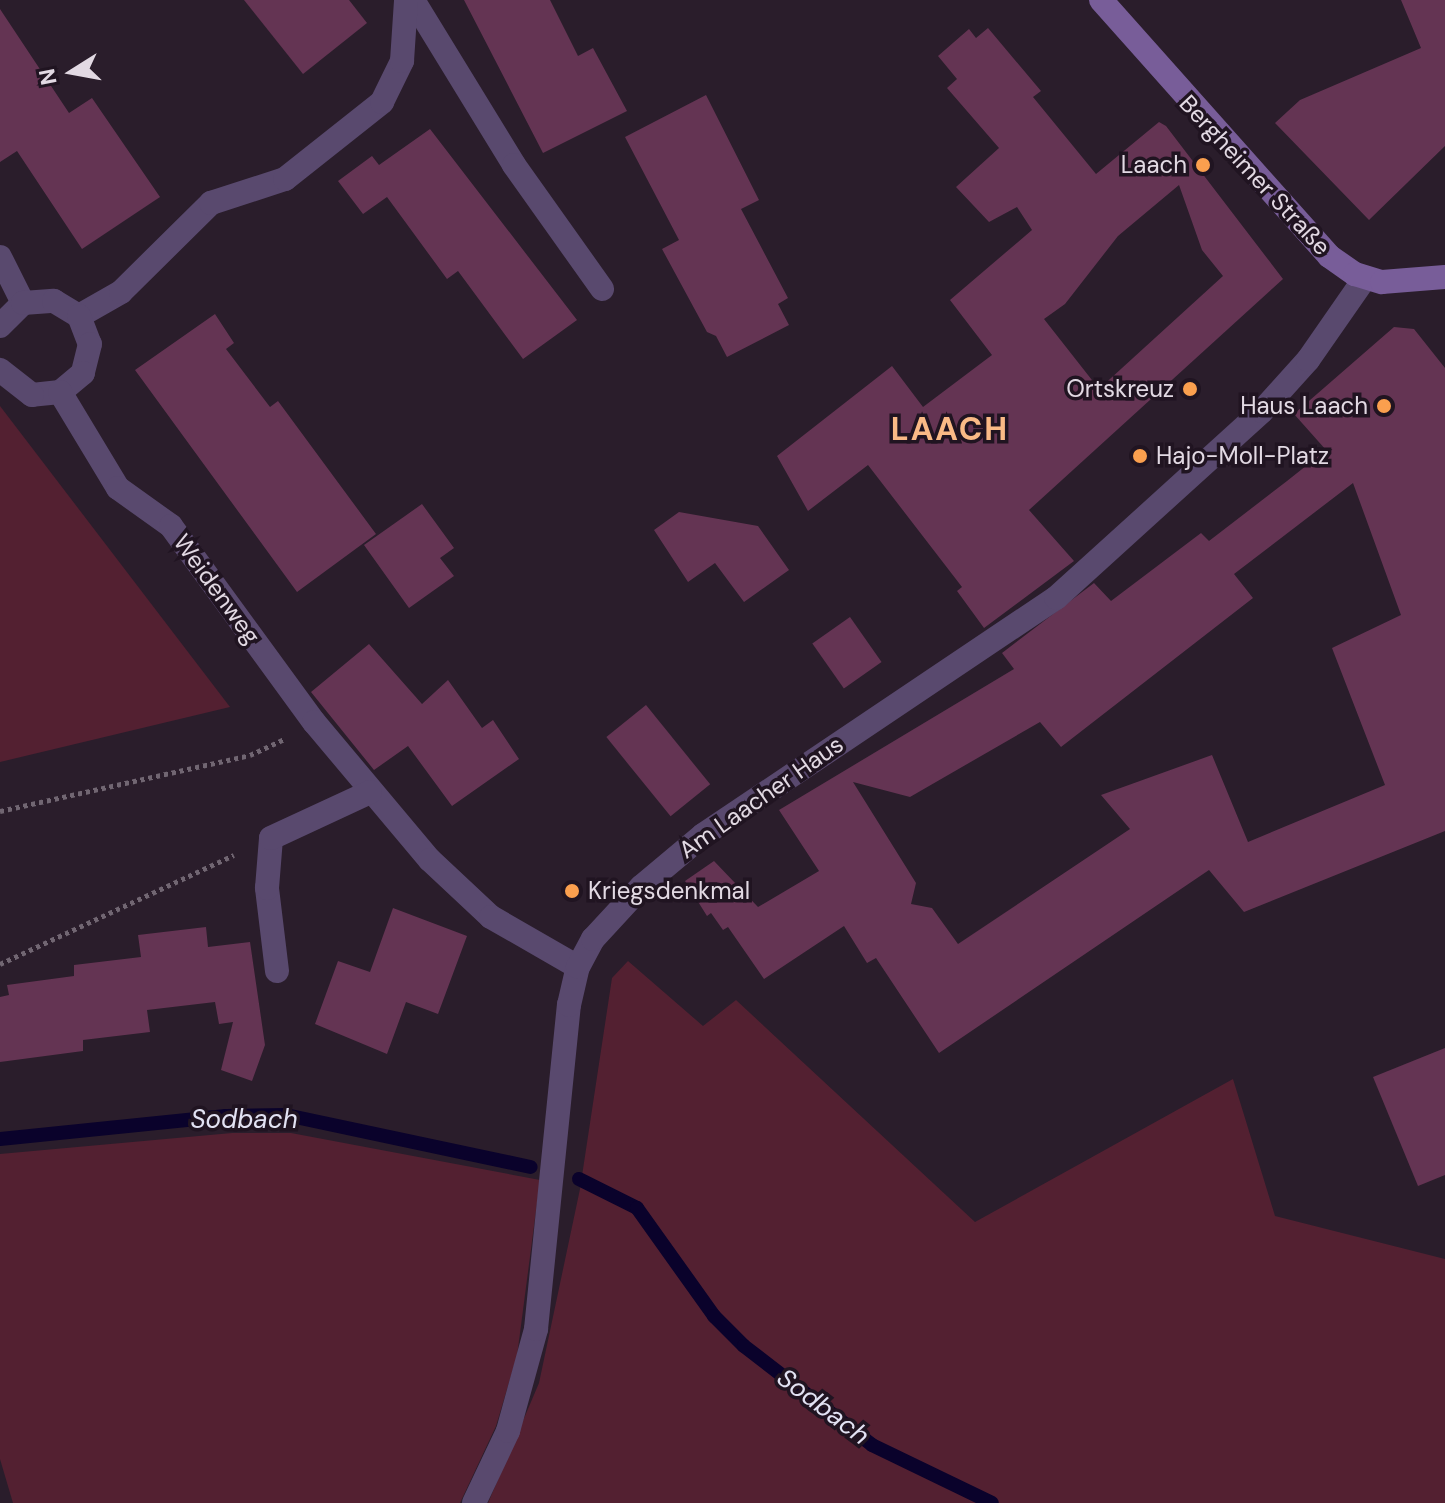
<!DOCTYPE html>
<html>
<head>
<meta charset="utf-8">
<style>
	body { margin:0 }
	#map { position:relative; width:1445px; height:1503px; overflow:hidden; background:#2a1d2b; font-family:"DM Sans",sans-serif }
	div>[style] { position:absolute }
	[style*='--x'] { left:calc(var(--x)*1px); top:calc(var(--y)*1px); width:calc(var(--w)*1px); rotate:calc(var(--a)*1deg) }
	.green>* { inset:0; background:#532031 }
	.stream>* { height:14px; margin:-7px; padding:0 7px; transform-origin:7px; border-radius:7px; background:#0a022b }
	.building>* { inset:0; background:#643453; transform-origin:0 0 }
	.path>* { height:5px; margin-top:-2.5px; transform-origin:0; background:repeating-linear-gradient(90deg,#716672 0 4px,transparent 0 8px) }
	.street>* { height:24px; margin:-12px; padding:0 12px; transform-origin:12px; border-radius:12px; background:#59496e }
	.secondary>* { height:24px; margin:-12px; padding:0 12px; transform-origin:12px; border-radius:12px; background:#785d99 }
	.dots>* { width:22px; height:22px; translate:-50% -50%; box-sizing:border-box; border:4px solid #201421; border-radius:50% }
	span { translate:-50% -50%; white-space:nowrap; text-align:center; line-height:1.15; -webkit-text-stroke:7px #201421; paint-order:stroke }
	.poi-label { font-size:24px; color:#e2d9e3 }
	.right { translate:-100% -50%; text-align:right }
	.left { translate:0 -50%; text-align:left }
	.street-label { font-size:24px; color:#e2d9e3 }
	.water-label { font-size:26px; color:#e2e2f3; font-style:italic }
	.district-label { font-size:32px; color:#faba86; font-weight:700; letter-spacing:2px }
	.north { position:absolute; left:32px; top:32px; width:80px; height:80px; -webkit-text-stroke:6px #201421; paint-order:stroke; rotate:259deg; font-size:22px; font-weight:700; line-height:32px; text-align:center; color:#e2d9e3 }
	.north::after { content:''; display:block; margin:auto; width:28px; height:36px; background:#e2d9e3; clip-path:polygon(50% 0,100% 100%,50% 72%,0 100%) }
</style>
</head>
<body>
<div id="map">
	<div class="green">
		<i style="clip-path:polygon(0 406px,230px 707px,0 762px)"></i>
		<i style="clip-path:polygon(628px 961px,703px 1026px,736px 1000px,975px 1222px,1233px 1079px,1275px 1216px,1445px 1259px,1445px 1503px,488px 1503px,539px 1383px,580px 1189px,612px 978px)"></i>
		<i style="clip-path:polygon(232px 1133px,291px 1133px,540px 1180px,517px 1356px,496px 1426px,460px 1503px,13px 1503px,0 1459px,0 1154px)"></i>
	</div>
	<div class="stream">
		<i style="--x:0;--y:1139;--w:227;--a:-5.8"></i>
		<i style="--x:226;--y:1116;--w:60;--a:-1"></i>
		<i style="--x:286;--y:1115;--w:250;--a:12"></i>
		<i style="--x:579;--y:1179;--w:65;--a:26.6"></i>
		<i style="--x:637;--y:1208;--w:133;--a:54.5"></i>
		<i style="--x:714;--y:1316;--w:42;--a:45"></i>
		<i style="--x:744;--y:1346;--w:162;--a:37.7"></i>
		<i style="--x:872;--y:1445;--w:133;--a:25.8"></i>
	</div>
	<div class="building">
		<i style="clip-path:polygon(244px 0,349px 0,367px 23px,303px 74px)"></i>
		<i style="clip-path:polygon(464px 0,550px 0,578px 56px,593px 48px,627px 111px,543px 153px)"></i>
		<i style="clip-path:polygon(1401px 0,1445px 0,1445px 146px,1369px 220px,1275px 123px,1300px 100px,1421px 48px)"></i>
		<i style="clip-path:polygon(0 9px,69px 113px,92px 98px,160px 197px,82px 249px,17px 151px,0 162px)"></i>
		<i style="clip-path:polygon(evenodd,988px 28px,1041px 91px,1033px 97px,1096px 174px,1159px 122px,1166px 126px,1283px 279px,1029px 510px,1074px 561px,984px 628px,957px 591px,962px 587px,868px 465px,808px 511px,777px 456px,892px 366px,923px 407px,992px 355px,950px 300px,1032px 230px,1017px 207px,989px 222px,956px 187px,999px 148px,947px 88px,957px 79px,938px 56px,969px 29px,976px 38px,988px 28px,1179px 185px,1202px 250px,1223px 276px,1099px 389px,1044px 319px,1065px 304px,1118px 236px,1179px 185px)"></i>
		<i style="clip-path:polygon(706px 95px,759px 200px,741px 209px,788px 298px,778px 304px,789px 325px,727px 357px,716px 336px,707px 332px,662px 249px,679px 240px,625px 137px)"></i>
		<i style="clip-path:polygon(430px 129px,577px 320px,523px 359px,458px 271px,447px 279px,387px 197px,363px 214px,338px 181px,372px 156px,379px 165px)"></i>
		<i style="clip-path:polygon(215px 314px,234px 343px,226px 349px,270px 407px,278px 401px,376px 534px,297px 592px,135px 370px)"></i>
		<i style="clip-path:polygon(evenodd,1394px 327px,1414px 329px,1445px 368px,1445px 831px,1244px 912px,1209px 870px,939px 1053px,876px 958px,867px 963px,844px 926px,764px 979px,728px 927px,723px 930px,711px 913px,707px 916px,685px 881px,714px 861px,758px 907px,819px 871px,779px 810px,1014px 669px,1002px 653px,1094px 583px,1111px 601px,1201px 533px,1209px 541px,1287px 481px,1326px 450px,1294px 414px,1394px 327px,1353px 483px,1401px 615px,1332px 648px,1385px 785px,1248px 842px,1212px 755px,1101px 795px,1130px 829px,958px 944px,932px 908px,911px 904px,916px 883px,853px 782px,910px 797px,1040px 722px,1061px 747px,1253px 598px,1234px 574px,1353px 483px)"></i>
		<i style="clip-path:polygon(422px 504px,454px 548px,440px 558px,454px 576px,409px 608px,364px 545px)"></i>
		<i style="clip-path:polygon(679px 512px,758px 526px,789px 570px,744px 602px,715px 563px,688px 582px,654px 530px)"></i>
		<i style="left:850px;top:617px;width:55px;height:46px;rotate:55deg"></i>
		<i style="clip-path:polygon(369px 644px,422px 704px,448px 680px,482px 728px,493px 720px,519px 759px,452px 806px,408px 746px,374px 770px,311px 692px)"></i>
		<i style="left:646px;top:705px;width:102px;height:51px;rotate:51deg"></i>
		<i style="clip-path:polygon(393px 908px,467px 936px,438px 1014px,406px 1002px,387px 1054px,315px 1024px,338px 961px,370px 972px)"></i>
		<i style="clip-path:polygon(206px 927px,208px 947px,250px 942px,265px 1045px,252px 1081px,221px 1070px,233px 1022px,219px 1024px,215px 1002px,147px 1010px,150px 1032px,83px 1040px,83px 1051px,0 1062px,0 997px,9px 995px,7px 985px,74px 976px,74px 965px,141px 957px,138px 935px)"></i>
		<i style="clip-path:polygon(1445px 1048px,1445px 1175px,1418px 1186px,1373px 1077px)"></i>
	</div>
	<div class="path">
		<i style="--x:0;--y:811;--w:256;--a:-12.6"></i>
		<i style="--x:250;--y:755;--w:38;--a:-25"></i>
		<i style="--x:0;--y:964;--w:258;--a:-25"></i>
	</div>
	<div class="street">
		<i style="--x:413;--y:0;--w:193;--a:58.5"></i>
		<i style="--x:514;--y:165;--w:152;--a:54.6"></i>
		<i style="--x:0;--y:257;--w:51;--a:63.4"></i>
		<i style="--x:79;--y:316;--w:48;--a:-29.7"></i>
		<i style="--x:121;--y:292;--w:127;--a:-44.7"></i>
		<i style="--x:211;--y:203;--w:78;--a:-18"></i>
		<i style="--x:285;--y:179;--w:124;--a:-38.4"></i>
		<i style="--x:382;--y:102;--w:46;--a:-64"></i>
		<i style="--x:402;--y:61;--w:61;--a:-86.2"></i>
		<i style="--x:0;--y:326;--w:33;--a:-45"></i>
		<i style="--x:23;--y:303;--w:31;--a:-4"></i>
		<i style="--x:54;--y:301;--w:29;--a:31"></i>
		<i style="--x:79;--y:316;--w:30;--a:69"></i>
		<i style="--x:90;--y:344;--w:30;--a:104"></i>
		<i style="--x:83;--y:373;--w:30;--a:140"></i>
		<i style="--x:60;--y:392;--w:28;--a:174"></i>
		<i style="--x:32;--y:395;--w:41;--a:-142"></i>
		<i style="--x:60;--y:392;--w:112;--a:58.9"></i>
		<i style="--x:118;--y:488;--w:65;--a:35.6"></i>
		<i style="--x:171;--y:526;--w:243;--a:53.9"></i>
		<i style="--x:314;--y:722;--w:180;--a:50"></i>
		<i style="--x:430;--y:860;--w:83;--a:43.1"></i>
		<i style="--x:491;--y:917;--w:100;--a:29.9"></i>
		<i style="--x:277;--y:971;--w:84;--a:-96.9"></i>
		<i style="--x:267;--y:888;--w:50;--a:-85.4"></i>
		<i style="--x:271;--y:838;--w:109;--a:-24.9"></i>
		<i style="--x:474;--y:1503;--w:80;--a:-64.7"></i>
		<i style="--x:508;--y:1431;--w:106;--a:-74.6"></i>
		<i style="--x:536;--y:1329;--w:326;--a:-84.2"></i>
		<i style="--x:569;--y:1005;--w:39;--a:-77"></i>
		<i style="--x:578;--y:967;--w:32;--a:-62"></i>
		<i style="--x:593;--y:939;--w:71;--a:-47.3"></i>
		<i style="--x:641;--y:887;--w:81;--a:-40"></i>
		<i style="--x:703;--y:835;--w:425;--a:-33.9"></i>
		<i style="--x:1056;--y:598;--w:278;--a:-42.2"></i>
		<i style="--x:1262;--y:411;--w:69;--a:-48"></i>
		<i style="--x:1308;--y:360;--w:100;--a:-55.2"></i>
	</div>
	<div class="secondary">
		<i style="--x:1101;--y:0;--w:343;--a:48.3"></i>
		<i style="--x:1329;--y:256;--w:32;--a:35"></i>
		<i style="--x:1355;--y:274;--w:28;--a:17"></i>
		<i style="--x:1382;--y:282;--w:63;--a:-4.5"></i>
	</div>
	<div class="dots">
		<i style="left:1203px;top:165px;background:#fa9f4e"></i>
		<i style="left:1190px;top:389px;background:#fa9f4e"></i>
		<i style="left:1384px;top:406px;background:#fa9f4e"></i>
		<i style="left:1140px;top:456px;background:#fa9f4e"></i>
		<i style="left:572px;top:891px;background:#fa9f4e"></i>
	</div>
	<div class="poi-label">
		<span class="right" style="left:1187px;top:165px">Laach</span>
		<span class="right" style="left:1174px;top:389px">Ortskreuz</span>
		<span class="right" style="left:1368px;top:406px">Haus Laach</span>
		<span class="left" style="left:1156px;top:456px">Hajo-Moll-Platz</span>
		<span class="left" style="left:588px;top:891px">Kriegsdenkmal</span>
	</div>
	<div class="street-label">
		<span style="left:1255px;top:175px;rotate:47deg">Bergheimer Straße</span>
		<span style="left:217px;top:589px;rotate:54deg">Weidenweg</span>
		<span style="left:761px;top:797px;rotate:-35deg">Am Laacher Haus</span>
	</div>
	<div class="water-label">
		<span style="left:244px;top:1120px">Sodbach</span>
		<span style="left:823px;top:1407px;rotate:37deg">Sodbach</span>
	</div>
	<div class="district-label">
		<span style="left:950px;top:429px">LAACH</span>
	</div>
	<div class="north">N</div>
</div>
</body>
</html>
